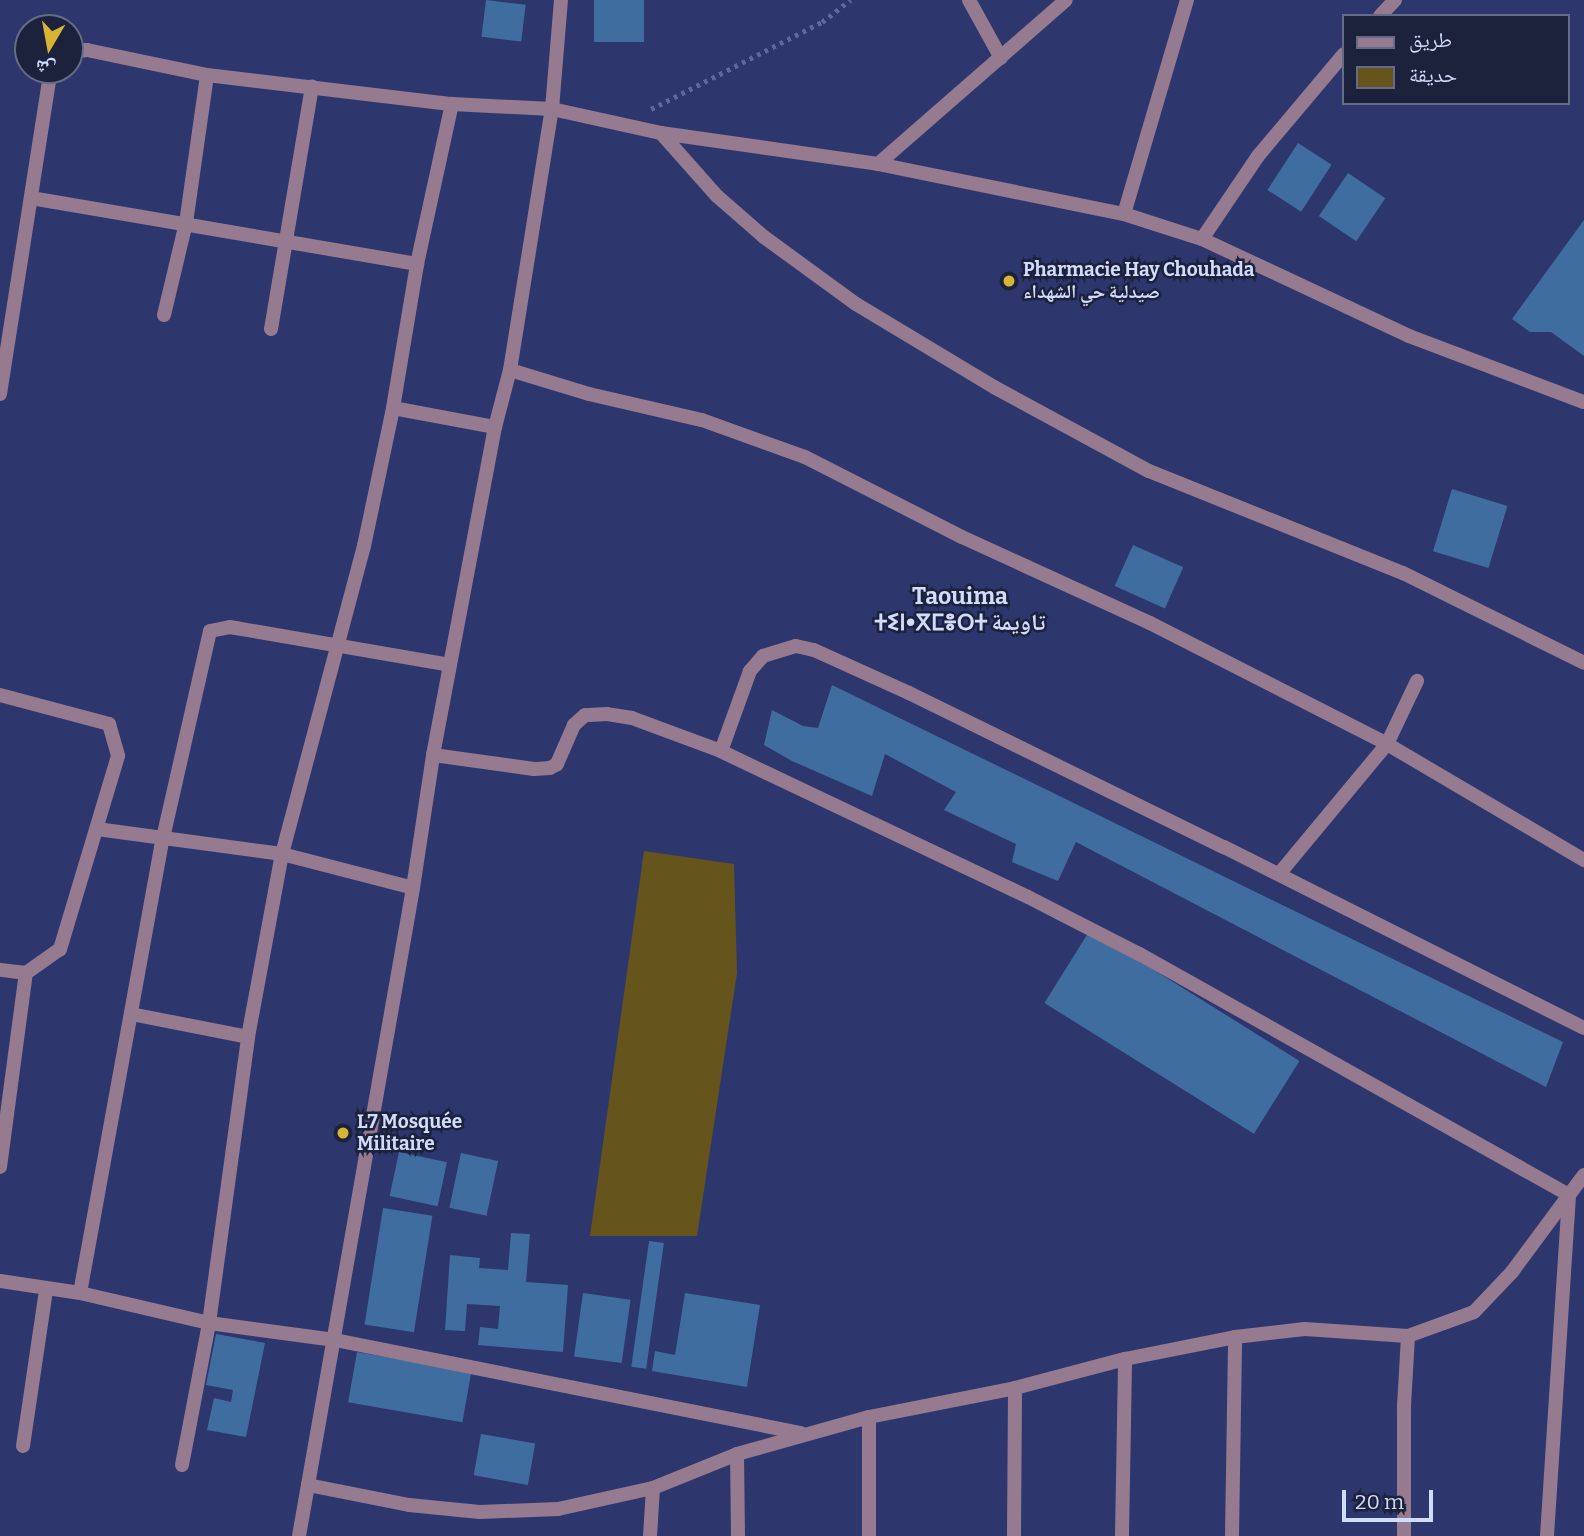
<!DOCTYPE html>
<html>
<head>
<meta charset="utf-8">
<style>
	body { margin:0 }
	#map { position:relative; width:1584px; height:1536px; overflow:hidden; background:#2d376e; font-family:Bitter,"Noto Naskh Arabic","Noto Sans Tifinagh",serif }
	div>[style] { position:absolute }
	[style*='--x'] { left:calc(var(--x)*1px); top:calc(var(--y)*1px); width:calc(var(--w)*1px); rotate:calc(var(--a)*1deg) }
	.green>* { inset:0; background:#65551c }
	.building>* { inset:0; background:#406d9f; transform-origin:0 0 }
	.path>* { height:4.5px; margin-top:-2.25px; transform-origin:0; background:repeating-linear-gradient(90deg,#5f6999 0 3.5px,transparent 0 8.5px) }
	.minor>* { height:14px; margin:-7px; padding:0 7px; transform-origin:7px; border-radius:7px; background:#957a90 }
	.dots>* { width:19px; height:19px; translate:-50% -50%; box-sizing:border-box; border:4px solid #1c223b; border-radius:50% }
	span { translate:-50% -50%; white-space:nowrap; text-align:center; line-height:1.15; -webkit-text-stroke:5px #1c223b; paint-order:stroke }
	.poi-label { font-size:19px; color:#d1dbfc; font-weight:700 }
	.left { translate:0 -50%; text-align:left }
	.quarter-label { font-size:23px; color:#d1dbfc; font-weight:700 }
	.legend { position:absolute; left:1342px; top:14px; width:228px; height:91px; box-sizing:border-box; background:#1c223b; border:2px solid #646c88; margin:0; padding:9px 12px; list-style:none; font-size:21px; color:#d1dbfc }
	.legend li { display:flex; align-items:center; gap:14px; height:35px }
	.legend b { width:35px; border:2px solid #646c88 }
	.north { position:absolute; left:14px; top:14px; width:70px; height:70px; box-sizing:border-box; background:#1c223b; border:2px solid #646c88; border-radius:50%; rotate:190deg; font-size:19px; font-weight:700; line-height:28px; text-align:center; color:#d1dbfc }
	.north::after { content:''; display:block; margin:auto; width:24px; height:32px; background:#d7b434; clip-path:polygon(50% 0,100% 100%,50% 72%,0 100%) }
	.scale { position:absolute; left:1342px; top:1490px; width:91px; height:32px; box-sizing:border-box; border:4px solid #d1dbfc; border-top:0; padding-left:9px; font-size:21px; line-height:24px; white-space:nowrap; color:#d1dbfc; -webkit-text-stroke:5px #1c223b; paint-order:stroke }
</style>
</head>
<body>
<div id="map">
	<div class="green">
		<i style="clip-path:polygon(644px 851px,734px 864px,737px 973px,697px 1236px,590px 1236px)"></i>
	</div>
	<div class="building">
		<i style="left:486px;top:0;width:40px;height:37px;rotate:7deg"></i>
		<i style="left:594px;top:0;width:50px;height:42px"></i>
		<i style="left:1298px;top:143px;width:40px;height:56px;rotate:33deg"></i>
		<i style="left:1348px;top:173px;width:45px;height:52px;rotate:34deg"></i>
		<i style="clip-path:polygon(1584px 220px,1584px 356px,1551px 332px,1530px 332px,1512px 319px)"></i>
		<i style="left:1452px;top:489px;width:58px;height:65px;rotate:17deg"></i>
		<i style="left:1133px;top:545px;width:55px;height:45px;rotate:24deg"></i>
		<i style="clip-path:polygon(832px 685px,1563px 1042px,1546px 1087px,1076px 842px,1058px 881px,1012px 862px,1016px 844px,944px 810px,956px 792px,885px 754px,872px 796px,792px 761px,764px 745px,772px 710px,803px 726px,818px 728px)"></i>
		<i style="left:1090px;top:930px;width:247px;height:86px;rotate:32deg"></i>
		<i style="left:399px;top:1152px;width:49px;height:45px;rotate:12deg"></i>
		<i style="left:461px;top:1153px;width:38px;height:56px;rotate:12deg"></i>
		<i style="left:383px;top:1208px;width:50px;height:118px;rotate:9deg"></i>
		<i style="clip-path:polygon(511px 1233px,530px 1234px,526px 1282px,568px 1285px,563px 1352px,478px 1345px,480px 1327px,498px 1329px,500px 1306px,467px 1304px,465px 1331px,445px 1330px,450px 1255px,480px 1258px,479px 1268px,508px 1270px)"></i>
		<i style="left:649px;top:1241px;width:15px;height:127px;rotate:8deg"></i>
		<i style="left:583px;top:1293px;width:48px;height:64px;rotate:8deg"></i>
		<i style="clip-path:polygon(685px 1293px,760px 1305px,747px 1387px,652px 1371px,655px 1351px,675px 1355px)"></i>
		<i style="clip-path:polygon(216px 1334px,265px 1343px,246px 1437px,207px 1430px,214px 1398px,231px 1402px,233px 1390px,206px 1385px)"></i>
		<i style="left:357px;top:1352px;width:116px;height:51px;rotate:10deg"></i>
		<i style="left:481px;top:1434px;width:55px;height:42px;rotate:10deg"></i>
	</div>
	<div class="path">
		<i style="--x:651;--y:109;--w:192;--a:-27"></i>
		<i style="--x:822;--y:22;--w:36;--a:-38"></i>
	</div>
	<div class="minor">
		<i style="--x:969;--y:0;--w:66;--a:61.1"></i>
		<i style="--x:1380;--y:16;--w:22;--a:-47"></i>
		<i style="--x:70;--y:52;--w:17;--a:-7"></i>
		<i style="--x:87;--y:50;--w:123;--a:11.8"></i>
		<i style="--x:207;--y:75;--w:247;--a:6.8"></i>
		<i style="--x:452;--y:104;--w:100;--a:2.9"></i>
		<i style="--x:552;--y:109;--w:112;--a:12.4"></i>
		<i style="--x:661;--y:133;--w:219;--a:8.1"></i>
		<i style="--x:878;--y:164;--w:251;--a:11.5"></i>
		<i style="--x:1124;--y:214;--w:82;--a:17.8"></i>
		<i style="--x:1202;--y:239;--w:229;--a:25.1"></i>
		<i style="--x:1409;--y:336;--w:187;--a:20.7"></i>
		<i style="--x:661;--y:133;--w:84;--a:48.4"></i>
		<i style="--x:717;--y:196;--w:62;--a:41.1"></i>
		<i style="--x:764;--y:237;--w:114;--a:36.1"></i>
		<i style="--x:856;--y:304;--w:161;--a:31"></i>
		<i style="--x:994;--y:387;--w:176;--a:28.5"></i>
		<i style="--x:1149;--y:471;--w:274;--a:21.9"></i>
		<i style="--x:1403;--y:573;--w:202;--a:26.4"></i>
		<i style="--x:878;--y:164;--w:249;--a:-41.1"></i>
		<i style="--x:31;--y:198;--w:392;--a:9.7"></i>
		<i style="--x:1124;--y:214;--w:223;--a:-73.6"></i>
		<i style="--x:1202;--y:239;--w:100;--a:-56"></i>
		<i style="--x:1258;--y:156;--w:133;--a:-49.9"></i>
		<i style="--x:164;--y:315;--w:95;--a:-76.6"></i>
		<i style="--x:186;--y:223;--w:149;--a:-81.9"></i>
		<i style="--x:271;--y:329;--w:246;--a:-80.4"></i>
		<i style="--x:510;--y:370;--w:83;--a:16.9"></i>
		<i style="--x:589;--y:394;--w:116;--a:13"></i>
		<i style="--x:702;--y:420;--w:109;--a:19.8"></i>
		<i style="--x:805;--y:457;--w:176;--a:27"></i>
		<i style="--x:962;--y:537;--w:207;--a:24.6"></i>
		<i style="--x:1150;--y:623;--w:266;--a:27"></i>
		<i style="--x:1387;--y:744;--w:229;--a:30.5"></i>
		<i style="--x:0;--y:394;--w:328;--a:-81.1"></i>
		<i style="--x:393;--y:408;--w:104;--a:10.6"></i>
		<i style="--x:0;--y:695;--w:113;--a:14.9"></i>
		<i style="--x:109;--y:724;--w:33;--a:74"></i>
		<i style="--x:118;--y:756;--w:202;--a:106.7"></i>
		<i style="--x:60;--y:949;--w:42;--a:144.8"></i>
		<i style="--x:26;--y:973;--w:26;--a:-173"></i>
		<i style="--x:721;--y:751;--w:85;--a:-70.1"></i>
		<i style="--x:750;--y:671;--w:20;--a:-49"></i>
		<i style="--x:763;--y:656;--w:34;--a:-17"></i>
		<i style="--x:796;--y:646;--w:18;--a:13"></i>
		<i style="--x:814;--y:650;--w:104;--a:24.4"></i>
		<i style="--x:909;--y:693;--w:351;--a:26.1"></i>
		<i style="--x:1224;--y:847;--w:403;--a:26.7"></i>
		<i style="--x:97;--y:829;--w:187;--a:7.7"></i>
		<i style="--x:282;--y:854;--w:135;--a:14.5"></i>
		<i style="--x:1279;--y:874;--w:169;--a:-50.3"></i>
		<i style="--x:1387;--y:744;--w:70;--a:-64.5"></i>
		<i style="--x:131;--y:1014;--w:119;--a:11.1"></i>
		<i style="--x:0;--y:1167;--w:196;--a:-82.4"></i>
		<i style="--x:0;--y:1281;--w:81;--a:8.5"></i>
		<i style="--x:80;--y:1293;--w:132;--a:13.1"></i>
		<i style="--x:209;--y:1323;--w:127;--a:7.7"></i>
		<i style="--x:335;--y:1340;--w:475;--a:11.3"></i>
		<i style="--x:80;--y:1293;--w:463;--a:-79.7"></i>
		<i style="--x:163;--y:838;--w:212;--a:-77.2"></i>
		<i style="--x:210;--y:631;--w:20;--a:-11"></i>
		<i style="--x:230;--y:627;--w:223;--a:9.8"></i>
		<i style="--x:23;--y:1446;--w:158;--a:-81.6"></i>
		<i style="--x:737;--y:1454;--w:82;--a:89.3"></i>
		<i style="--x:182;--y:1465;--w:145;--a:-79.2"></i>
		<i style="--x:209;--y:1323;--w:289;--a:-82.2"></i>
		<i style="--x:248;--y:1037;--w:186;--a:-79.5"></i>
		<i style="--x:282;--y:854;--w:319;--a:-75.1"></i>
		<i style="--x:364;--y:546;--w:141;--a:-78.1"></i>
		<i style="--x:393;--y:408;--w:146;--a:-80.5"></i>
		<i style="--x:417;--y:264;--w:164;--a:-77.7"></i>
		<i style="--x:308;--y:1485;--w:103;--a:11.2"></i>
		<i style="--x:409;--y:1505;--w:71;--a:5.6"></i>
		<i style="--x:480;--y:1512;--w:78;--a:-2.2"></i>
		<i style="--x:558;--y:1509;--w:97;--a:-12.5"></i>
		<i style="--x:653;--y:1488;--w:91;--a:-22"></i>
		<i style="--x:737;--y:1454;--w:137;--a:-15.7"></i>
		<i style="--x:869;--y:1417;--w:149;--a:-11.2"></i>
		<i style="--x:1015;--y:1388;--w:114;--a:-14.8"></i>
		<i style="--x:1125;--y:1359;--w:112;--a:-11.3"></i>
		<i style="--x:1235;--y:1337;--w:70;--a:-6.5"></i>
		<i style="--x:1305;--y:1329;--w:103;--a:3.9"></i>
		<i style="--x:1408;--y:1336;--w:70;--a:-20"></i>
		<i style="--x:1474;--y:1312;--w:55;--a:-46.5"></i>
		<i style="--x:1512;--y:1272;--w:96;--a:-53.5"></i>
		<i style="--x:1569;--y:1195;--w:493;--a:-150.7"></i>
		<i style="--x:1139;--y:954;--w:125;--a:-152.8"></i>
		<i style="--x:1028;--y:897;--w:340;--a:-154.6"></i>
		<i style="--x:721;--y:751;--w:95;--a:-159.7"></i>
		<i style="--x:632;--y:718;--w:25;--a:-171"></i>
		<i style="--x:607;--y:714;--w:22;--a:177"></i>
		<i style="--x:585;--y:715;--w:15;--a:138"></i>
		<i style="--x:574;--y:725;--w:43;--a:113.6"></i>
		<i style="--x:557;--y:764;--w:8;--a:150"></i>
		<i style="--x:550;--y:768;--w:16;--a:176"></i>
		<i style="--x:534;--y:769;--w:102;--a:-172.1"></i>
		<i style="--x:299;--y:1536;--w:658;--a:-80.02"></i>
		<i style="--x:413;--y:888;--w:134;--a:-81.4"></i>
		<i style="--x:433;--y:755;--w:334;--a:-79.3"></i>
		<i style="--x:495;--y:427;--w:59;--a:-75.3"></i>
		<i style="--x:510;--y:370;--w:264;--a:-80.9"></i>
		<i style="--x:552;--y:109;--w:109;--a:-85.3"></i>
		<i style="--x:650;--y:1536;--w:48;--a:-86.4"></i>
		<i style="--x:869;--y:1536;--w:119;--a:-90"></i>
		<i style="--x:1014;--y:1536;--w:148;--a:-89.6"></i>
		<i style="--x:1122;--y:1536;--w:177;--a:-89"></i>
		<i style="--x:1232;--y:1536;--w:199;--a:-89.1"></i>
		<i style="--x:1404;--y:1536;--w:130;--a:-90"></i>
		<i style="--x:1404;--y:1406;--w:70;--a:-86.7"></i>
		<i style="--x:1547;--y:1536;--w:342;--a:-86.3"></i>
		<i style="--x:1569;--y:1195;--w:25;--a:-53"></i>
	</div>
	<div class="dots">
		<i style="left:1009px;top:281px;background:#d7b434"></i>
		<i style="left:343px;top:1133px;background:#d7b434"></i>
	</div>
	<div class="poi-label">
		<span class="left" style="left:1023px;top:281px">Pharmacie Hay Chouhada<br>صيدلية حي الشهداء</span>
		<span class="left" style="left:357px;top:1133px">L7 Mosquée<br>Militaire</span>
	</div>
	<div class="quarter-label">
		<span style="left:960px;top:609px">Taouima<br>ⵜⵉⵏ•ⴳⵎⴻⵔⵜ تاويمة</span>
	</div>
	<ul class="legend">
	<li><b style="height:9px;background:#957a90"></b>طريق</li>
	<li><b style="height:19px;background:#65551c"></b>حديقة</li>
	</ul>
	<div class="north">ش</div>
	<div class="scale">20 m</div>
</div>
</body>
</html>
